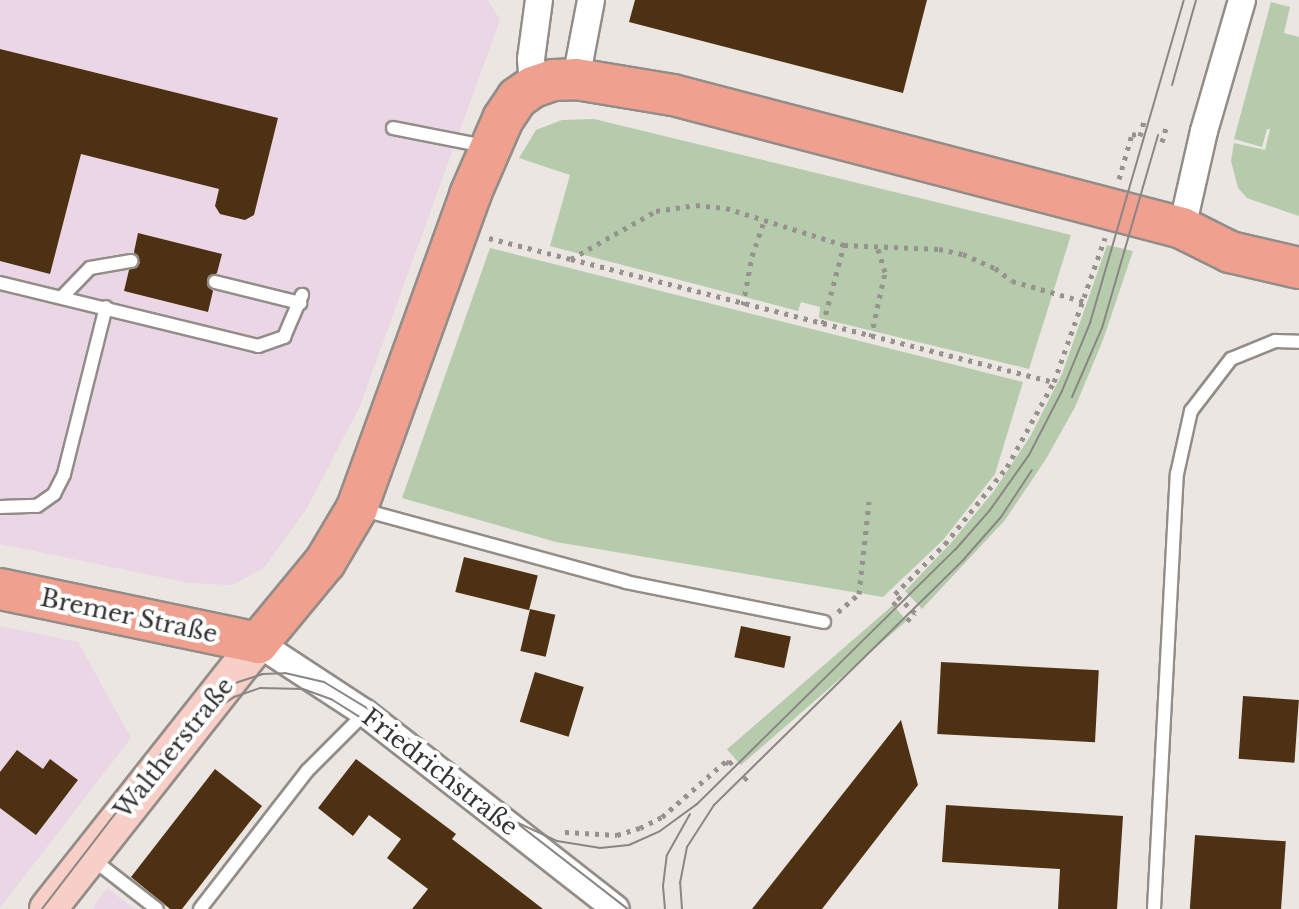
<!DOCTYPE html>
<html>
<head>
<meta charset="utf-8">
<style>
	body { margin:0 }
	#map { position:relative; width:1299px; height:909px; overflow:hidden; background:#ebe6e1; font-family:"Libre Baskerville",serif }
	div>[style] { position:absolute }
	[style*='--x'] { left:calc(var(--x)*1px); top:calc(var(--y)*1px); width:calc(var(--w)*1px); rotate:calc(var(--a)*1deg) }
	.industrial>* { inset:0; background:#ebd6e5 }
	.green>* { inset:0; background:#b5cbac; transform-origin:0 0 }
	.building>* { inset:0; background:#4e3113; transform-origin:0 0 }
	.path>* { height:5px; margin-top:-2.5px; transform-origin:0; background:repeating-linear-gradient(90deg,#96928e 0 4px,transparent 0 10px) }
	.roads { filter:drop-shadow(2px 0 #928d88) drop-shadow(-2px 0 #928d88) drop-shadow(0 2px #928d88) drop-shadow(0 -2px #928d88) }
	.service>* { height:12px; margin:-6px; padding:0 6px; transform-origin:6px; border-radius:6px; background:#fff }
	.minor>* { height:26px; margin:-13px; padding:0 13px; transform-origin:13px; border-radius:13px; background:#fff }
	.secondary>* { height:36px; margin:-18px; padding:0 18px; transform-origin:18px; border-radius:18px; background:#f7cfc7 }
	.primary>* { height:40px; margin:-20px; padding:0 20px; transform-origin:20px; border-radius:20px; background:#efa08f }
	.tram>* { height:2px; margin:-1px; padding:0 1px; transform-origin:1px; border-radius:1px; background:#8a8683 }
	span { translate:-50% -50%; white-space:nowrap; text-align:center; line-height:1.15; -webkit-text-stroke:8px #fff; paint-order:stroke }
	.street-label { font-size:24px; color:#363432 }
</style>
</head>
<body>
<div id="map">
	<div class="industrial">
		<i style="clip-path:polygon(0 0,488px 0,500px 20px,360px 406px,307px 508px,264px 568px,232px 585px,189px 583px,0 544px)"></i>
		<i style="clip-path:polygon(0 626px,78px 642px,131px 738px,0 908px)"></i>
		<i style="clip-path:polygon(107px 888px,135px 909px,92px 909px)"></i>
	</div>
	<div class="green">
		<i style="clip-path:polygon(1271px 2px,1290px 7px,1284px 33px,1299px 37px,1299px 216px,1247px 198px,1238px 188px,1231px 161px,1234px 143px,1265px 150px,1270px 129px,1267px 129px,1262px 147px,1234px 139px)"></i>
		<i style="clip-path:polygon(594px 119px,1071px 235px,1029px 369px,819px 318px,820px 307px,801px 302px,798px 311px,550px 246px,570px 175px,519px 158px,536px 130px,562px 120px)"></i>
		<i style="clip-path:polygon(1107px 245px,1133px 251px,1103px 340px,1075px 407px,1046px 459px,1005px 520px,922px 609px,905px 591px,950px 544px,994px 491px,1031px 435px,1062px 374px)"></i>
		<i style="clip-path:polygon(490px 248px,1023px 382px,995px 474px,943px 540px,883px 597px,556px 542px,402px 498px)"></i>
		<i style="left:893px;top:605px;width:21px;height:220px;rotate:49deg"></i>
	</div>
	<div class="building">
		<i style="clip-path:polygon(635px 0,927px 0,903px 93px,629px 22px)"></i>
		<i style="clip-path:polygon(0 49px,278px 118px,254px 215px,245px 220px,220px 214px,215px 206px,219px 189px,81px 154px,50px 274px,0 261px)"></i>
		<i style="clip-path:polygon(138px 233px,222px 254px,217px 273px,207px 279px,207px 285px,213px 291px,208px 312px,124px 291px,129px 270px,140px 263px,134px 252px)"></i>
		<i style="left:464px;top:557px;width:76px;height:36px;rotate:14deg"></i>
		<i style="left:530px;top:609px;width:26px;height:43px;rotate:13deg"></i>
		<i style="left:741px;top:626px;width:51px;height:32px;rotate:12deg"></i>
		<i style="left:941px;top:662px;width:158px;height:72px;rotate:3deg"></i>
		<i style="left:535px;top:672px;width:51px;height:52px;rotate:17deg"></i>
		<i style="left:1243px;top:696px;width:56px;height:63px;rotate:4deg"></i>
		<i style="clip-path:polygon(901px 720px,918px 785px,822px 909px,752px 909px)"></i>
		<i style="clip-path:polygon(17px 750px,43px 769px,50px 759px,78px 780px,36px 835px,0 808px,0 772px)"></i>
		<i style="clip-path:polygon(356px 759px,456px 834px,452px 839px,543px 909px,412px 909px,428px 889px,387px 858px,401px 839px,369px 815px,353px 836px,318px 808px)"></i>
		<i style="clip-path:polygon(215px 769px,262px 806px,182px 909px,170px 909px,131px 877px)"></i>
		<i style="clip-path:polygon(946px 805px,1123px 816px,1117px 909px,1058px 909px,1060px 869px,942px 862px)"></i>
		<i style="left:1195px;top:835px;width:91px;height:74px;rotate:4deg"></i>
	</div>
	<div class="path">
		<i style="--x:1162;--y:142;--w:19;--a:-74"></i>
		<i style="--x:1119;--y:179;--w:47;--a:-73.9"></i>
		<i style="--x:1132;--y:134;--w:8;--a:14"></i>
		<i style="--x:1140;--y:136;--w:16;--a:-75"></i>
		<i style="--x:489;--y:238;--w:85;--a:14.4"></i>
		<i style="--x:571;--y:259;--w:98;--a:-29.5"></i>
		<i style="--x:656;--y:211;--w:40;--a:-8.5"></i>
		<i style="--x:696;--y:205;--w:30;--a:6"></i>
		<i style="--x:726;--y:208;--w:124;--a:17.4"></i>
		<i style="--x:844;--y:245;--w:95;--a:2.4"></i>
		<i style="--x:939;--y:249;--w:25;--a:12"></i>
		<i style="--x:963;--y:254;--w:35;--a:24"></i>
		<i style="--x:995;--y:268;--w:21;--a:37"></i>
		<i style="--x:1012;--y:281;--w:76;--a:16"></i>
		<i style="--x:571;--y:259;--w:498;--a:14.3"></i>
		<i style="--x:743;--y:305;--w:50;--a:-79.6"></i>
		<i style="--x:752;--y:256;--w:39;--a:-71"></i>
		<i style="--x:823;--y:324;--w:82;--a:-75.1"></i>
		<i style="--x:871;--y:337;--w:66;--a:-77.8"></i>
		<i style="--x:885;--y:272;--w:24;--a:-107"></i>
		<i style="--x:893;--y:605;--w:10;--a:-45"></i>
		<i style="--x:838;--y:612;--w:28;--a:-41"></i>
		<i style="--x:859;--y:594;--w:93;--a:-83.8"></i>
		<i style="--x:907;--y:621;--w:11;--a:-45"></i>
		<i style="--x:915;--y:613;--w:28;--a:-136"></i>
		<i style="--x:895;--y:594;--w:71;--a:-45"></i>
		<i style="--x:945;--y:544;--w:99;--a:-51.2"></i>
		<i style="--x:1007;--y:467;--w:97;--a:-61.1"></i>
		<i style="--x:1054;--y:382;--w:153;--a:-70.5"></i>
		<i style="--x:744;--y:780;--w:8;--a:-45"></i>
		<i style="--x:565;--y:832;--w:52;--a:3.3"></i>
		<i style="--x:617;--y:835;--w:24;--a:-17"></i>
		<i style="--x:640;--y:828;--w:25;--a:-27"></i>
		<i style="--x:662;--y:817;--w:85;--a:-41.2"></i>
		<i style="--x:726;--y:761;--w:4;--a:45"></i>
		<i style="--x:729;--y:764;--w:8;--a:-45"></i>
	</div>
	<div class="roads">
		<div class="service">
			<i style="--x:393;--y:128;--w:93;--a:11.2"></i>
			<i style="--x:215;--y:282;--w:88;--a:13.9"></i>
			<i style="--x:0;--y:283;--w:266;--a:13.7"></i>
			<i style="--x:258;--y:346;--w:28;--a:-19"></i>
			<i style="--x:284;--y:337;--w:46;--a:-66.8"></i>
			<i style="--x:62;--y:297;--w:40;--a:-46"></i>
			<i style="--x:90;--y:268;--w:42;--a:-9.7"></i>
			<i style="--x:0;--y:507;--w:37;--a:-2"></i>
			<i style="--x:37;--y:506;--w:21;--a:-35"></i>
			<i style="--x:54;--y:494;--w:22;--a:-63"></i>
			<i style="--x:64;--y:474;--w:172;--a:-75.9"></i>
			<i style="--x:360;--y:509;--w:276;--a:15.3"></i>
			<i style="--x:626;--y:582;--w:202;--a:11.4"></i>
			<i style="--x:91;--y:858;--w:83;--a:37.7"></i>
			<i style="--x:200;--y:909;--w:175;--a:-52.2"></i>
			<i style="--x:307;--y:771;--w:82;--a:-45"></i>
			<i style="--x:1154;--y:909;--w:436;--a:-87"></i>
			<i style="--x:1177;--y:474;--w:65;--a:-77.5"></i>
			<i style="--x:1191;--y:411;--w:66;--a:-52.4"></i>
			<i style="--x:1231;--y:359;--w:48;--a:-22.2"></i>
			<i style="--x:1275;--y:341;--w:24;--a:2"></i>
		</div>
		<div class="minor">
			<i style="--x:576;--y:79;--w:80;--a:-79.2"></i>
			<i style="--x:533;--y:87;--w:28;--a:-94"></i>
			<i style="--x:531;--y:59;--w:60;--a:-82.3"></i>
			<i style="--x:1182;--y:228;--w:99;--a:-77.2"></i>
			<i style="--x:1204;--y:131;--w:136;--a:-73.8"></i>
			<i style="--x:258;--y:643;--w:128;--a:33.2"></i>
			<i style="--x:365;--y:713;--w:318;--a:38"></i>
		</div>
		<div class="secondary">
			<i style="--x:48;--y:909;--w:339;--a:-51.7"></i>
		</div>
		<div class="primary">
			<i style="--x:0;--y:589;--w:264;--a:11.8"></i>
			<i style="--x:258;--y:643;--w:105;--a:-50.4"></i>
			<i style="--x:325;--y:562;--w:63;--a:-59.3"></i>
			<i style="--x:357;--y:508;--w:333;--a:-70.1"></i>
			<i style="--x:470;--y:195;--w:83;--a:-66.5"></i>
			<i style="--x:503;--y:119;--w:25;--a:-56"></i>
			<i style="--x:517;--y:98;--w:19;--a:-35"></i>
			<i style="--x:533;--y:87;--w:21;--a:-19"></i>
			<i style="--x:553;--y:80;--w:23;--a:-2"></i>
			<i style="--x:576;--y:79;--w:98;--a:9.4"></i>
			<i style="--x:673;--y:95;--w:526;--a:14.64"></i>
			<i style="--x:1182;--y:228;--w:54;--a:26.6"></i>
			<i style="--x:1230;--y:252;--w:71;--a:13.1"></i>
		</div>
	</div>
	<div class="tram">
		<i style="--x:1172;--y:85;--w:88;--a:-74.2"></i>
		<i style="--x:1072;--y:397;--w:75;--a:-66.5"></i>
		<i style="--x:1102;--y:328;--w:201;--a:-73.8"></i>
		<i style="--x:174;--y:753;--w:59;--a:-46.4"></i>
		<i style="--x:215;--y:710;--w:23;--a:-34"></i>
		<i style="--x:234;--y:697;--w:28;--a:-19"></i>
		<i style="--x:260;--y:688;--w:43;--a:1.3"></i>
		<i style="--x:303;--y:689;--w:30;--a:20"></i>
		<i style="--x:331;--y:699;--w:36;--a:32"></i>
		<i style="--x:516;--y:822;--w:45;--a:24.9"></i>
		<i style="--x:557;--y:841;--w:44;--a:9.2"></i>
		<i style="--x:600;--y:848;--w:29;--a:-6"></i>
		<i style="--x:629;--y:845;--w:34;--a:-24"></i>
		<i style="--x:660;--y:831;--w:46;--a:-36.1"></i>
		<i style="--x:697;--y:804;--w:362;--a:-44.6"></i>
		<i style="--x:955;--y:550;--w:53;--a:-48.8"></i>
		<i style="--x:990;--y:510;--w:67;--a:-54.7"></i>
		<i style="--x:1029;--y:455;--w:72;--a:-62.7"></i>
		<i style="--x:1062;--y:391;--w:74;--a:-67.6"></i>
		<i style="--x:1090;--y:323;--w:336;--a:-73.8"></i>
		<i style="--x:42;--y:909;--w:240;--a:-52.5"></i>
		<i style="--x:188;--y:719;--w:50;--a:-41"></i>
		<i style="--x:226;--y:686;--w:38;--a:-18"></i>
		<i style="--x:262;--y:674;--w:23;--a:-2"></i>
		<i style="--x:285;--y:673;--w:40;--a:13"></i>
		<i style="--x:324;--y:682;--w:60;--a:31.3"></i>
		<i style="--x:375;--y:713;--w:320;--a:37.8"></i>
		<i style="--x:665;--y:909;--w:23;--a:-95"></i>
		<i style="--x:663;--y:886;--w:31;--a:-83"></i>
		<i style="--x:667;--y:855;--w:47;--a:-60.7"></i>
		<i style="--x:682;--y:909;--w:26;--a:-94"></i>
		<i style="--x:680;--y:883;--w:37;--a:-79"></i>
		<i style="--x:687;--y:847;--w:50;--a:-57.3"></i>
		<i style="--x:714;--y:805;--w:351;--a:-44.5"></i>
		<i style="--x:964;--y:559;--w:56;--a:-48.6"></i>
		<i style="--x:1001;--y:517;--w:56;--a:-56.6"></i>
	</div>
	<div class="street-label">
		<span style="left:129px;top:616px;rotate:12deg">Bremer Straße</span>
		<span style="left:174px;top:748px;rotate:-51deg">Waltherstraße</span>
		<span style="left:440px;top:772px;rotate:38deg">Friedrichstraße</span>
	</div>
</div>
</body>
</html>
